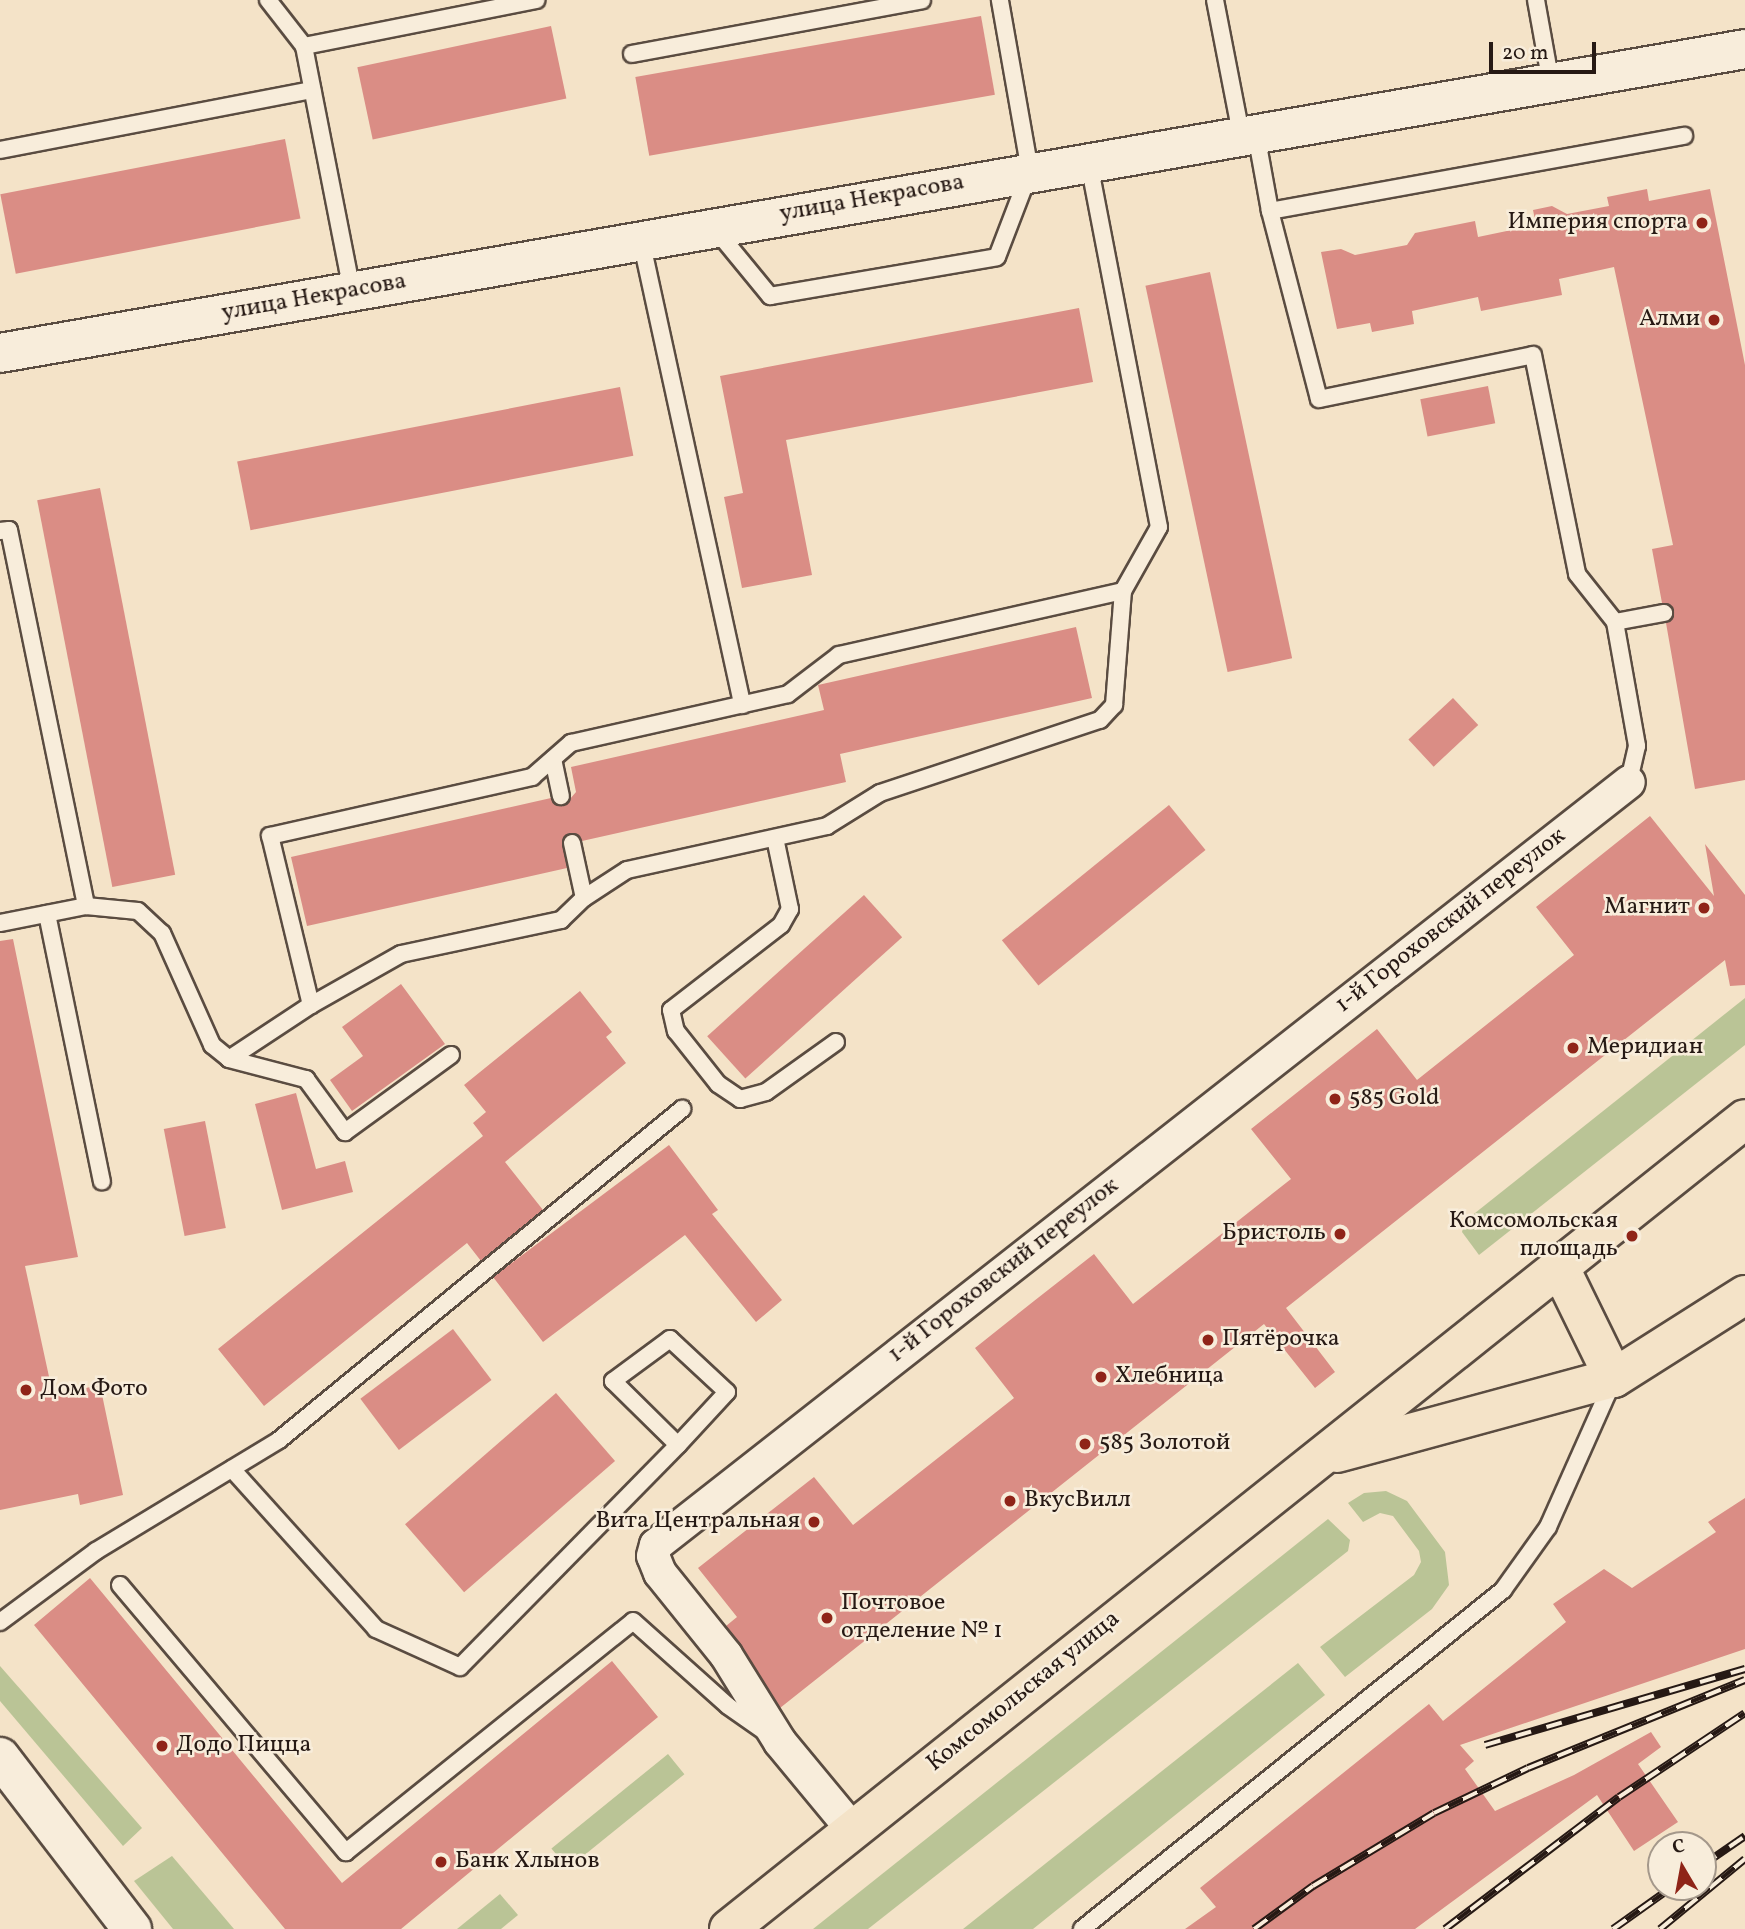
<!DOCTYPE html>
<html>
<head>
<meta charset="utf-8">
<style>
	body { margin:0 }
	#map { position:relative; width:1745px; height:1929px; overflow:hidden; background:#f4e3c8; font-family:Vollkorn,serif }
	div>[style] { position:absolute }
	[style*='--x'] { left:calc(var(--x)*1px); top:calc(var(--y)*1px); width:calc(var(--w)*1px); rotate:calc(var(--a)*1deg) }
	.green>* { inset:0; background:#bac496; transform-origin:0 0 }
	.building>* { inset:0; background:#da8d85; transform-origin:0 0 }
	.roads { filter:drop-shadow(2px 0 #5a4c41) drop-shadow(-2px 0 #5a4c41) drop-shadow(0 2px #5a4c41) drop-shadow(0 -2px #5a4c41) }
	.service>* { height:16px; margin:-8px; padding:0 8px; transform-origin:8px; border-radius:8px; background:#f8eddb }
	.minor>* { height:32px; margin:-16px; padding:0 16px; transform-origin:16px; border-radius:16px; background:#f8eddb }
	.tertiary>* { height:38px; margin:-19px; padding:0 19px; transform-origin:19px; border-radius:19px; background:#f8eddb }
	.primary>* { height:38px; margin:-19px; padding:0 19px; transform-origin:19px; border-radius:19px; background:#f4e3c8 }
	.rail>* { height:8px; margin-top:-4px; transform-origin:0; background:repeating-linear-gradient(90deg,#f8eddb 0 16px,#261914 0 32px); box-sizing:border-box; border-block:2px solid #261914 }
	.dots>* { width:19px; height:19px; translate:-50% -50%; box-sizing:border-box; border:4px solid #f8eddb; border-radius:50% }
	span { translate:-50% -50%; white-space:nowrap; text-align:center; line-height:1.15; -webkit-text-stroke:5px #f8eddb; paint-order:stroke }
	.street-label { font-size:24px; color:#261914 }
	.poi-label { font-size:24px; color:#261914 }
	.right { translate:-100% -50%; text-align:right }
	.left { translate:0 -50%; text-align:left }
	.north { position:absolute; left:1647px; top:1831px; width:70px; height:70px; box-sizing:border-box; background:#f8eddb; border:2px solid #a4988b; border-radius:50%; rotate:350deg; font-size:19px; font-weight:700; line-height:28px; text-align:center; color:#261914 }
	.north::after { content:''; display:block; margin:auto; width:24px; height:32px; background:#8f2418; clip-path:polygon(50% 0,100% 100%,50% 72%,0 100%) }
	.scale { position:absolute; left:1489px; top:42px; width:107px; height:32px; box-sizing:border-box; border:4px solid #261914; border-top:0; padding-left:9px; font-size:21px; line-height:24px; white-space:nowrap; color:#261914; -webkit-text-stroke:5px #f8eddb; paint-order:stroke }
</style>
</head>
<body>
<div id="map">
	<div class="green">
		<i style="clip-path:polygon(1745px 998px,1745px 1045px,1479px 1255px,1462px 1232px,1465px 1221px)"></i>
		<i style="clip-path:polygon(1386px 1491px,1407px 1501px,1445px 1552px,1449px 1585px,1432px 1609px,1345px 1677px,1320px 1647px,1414px 1575px,1421px 1562px,1419px 1551px,1393px 1516px,1380px 1513px,1363px 1522px,1348px 1503px,1364px 1493px)"></i>
		<i style="clip-path:polygon(1328px 1519px,1350px 1540px,1348px 1551px,868px 1929px,813px 1929px)"></i>
		<i style="clip-path:polygon(1298px 1663px,1325px 1695px,1033px 1929px,963px 1929px)"></i>
		<i style="clip-path:polygon(0 1666px,142px 1828px,123px 1846px,0 1701px)"></i>
		<i style="left:668px;top:1754px;width:26px;height:150px;rotate:51deg"></i>
		<i style="clip-path:polygon(172px 1856px,234px 1929px,173px 1929px,134px 1881px)"></i>
		<i style="clip-path:polygon(500px 1894px,518px 1915px,501px 1929px,457px 1929px)"></i>
	</div>
	<div class="building">
		<i style="left:981px;top:16px;width:80px;height:351px;rotate:80deg"></i>
		<i style="left:551px;top:26px;width:74px;height:198px;rotate:78deg"></i>
		<i style="left:285px;top:139px;width:81px;height:290px;rotate:79deg"></i>
		<i style="clip-path:polygon(1647px 189px,1649px 201px,1710px 189px,1745px 365px,1745px 780px,1695px 789px,1666px 623px,1674px 612px,1662px 603px,1652px 549px,1673px 545px,1614px 267px,1559px 279px,1562px 295px,1481px 311px,1478px 297px,1412px 311px,1414px 324px,1372px 332px,1370px 323px,1337px 329px,1321px 252px,1341px 249px,1355px 255px,1407px 245px,1415px 233px,1475px 221px,1478px 237px,1536px 225px,1533px 210px,1552px 206px,1567px 214px,1609px 206px,1607px 197px)"></i>
		<i style="left:1210px;top:272px;width:395px;height:66px;rotate:78deg"></i>
		<i style="clip-path:polygon(1079px 308px,1093px 382px,786px 440px,812px 575px,742px 588px,724px 497px,743px 493px,720px 376px)"></i>
		<i style="left:1488px;top:386px;width:38px;height:69px;rotate:79deg"></i>
		<i style="left:620px;top:387px;width:70px;height:390px;rotate:79deg"></i>
		<i style="left:100px;top:488px;width:394px;height:64px;rotate:79deg"></i>
		<i style="clip-path:polygon(1076px 627px,1092px 698px,840px 754px,846px 782px,582px 841px,569px 833px,562px 840px,567px 868px,307px 926px,291px 857px,551px 798px,564px 806px,576px 792px,571px 767px,824px 710px,818px 685px)"></i>
		<i style="left:1453px;top:698px;width:37px;height:61px;rotate:47deg"></i>
		<i style="left:1169px;top:805px;width:58px;height:215px;rotate:51deg"></i>
		<i style="clip-path:polygon(1650px 816px,1714px 896px,1705px 844px,1745px 895px,1745px 985px,1730px 986px,1725px 960px,1286px 1308px,1335px 1372px,1315px 1388px,1264px 1324px,780px 1708px,726px 1626px,737px 1617px,698px 1568px,814px 1477px,853px 1525px,1014px 1398px,975px 1348px,1034px 1301px,1094px 1254px,1133px 1304px,1291px 1179px,1251px 1129px,1377px 1029px,1417px 1080px,1574px 955px,1536px 907px)"></i>
		<i style="left:864px;top:895px;width:57px;height:211px;rotate:48deg"></i>
		<i style="clip-path:polygon(13px 939px,78px 1257px,25px 1266px,53px 1395px,100px 1385px,123px 1495px,80px 1505px,78px 1494px,0 1510px,0 941px)"></i>
		<i style="clip-path:polygon(401px 984px,445px 1044px,352px 1111px,330px 1080px,363px 1056px,342px 1027px)"></i>
		<i style="clip-path:polygon(580px 991px,612px 1032px,606px 1037px,626px 1063px,505px 1162px,543px 1210px,481px 1261px,467px 1243px,264px 1406px,218px 1349px,483px 1136px,473px 1123px,486px 1112px,464px 1085px)"></i>
		<i style="clip-path:polygon(296px 1093px,316px 1169px,345px 1161px,353px 1192px,282px 1210px,255px 1104px)"></i>
		<i style="left:205px;top:1121px;width:109px;height:42px;rotate:79deg"></i>
		<i style="clip-path:polygon(669px 1145px,718px 1210px,712px 1214px,782px 1300px,756px 1322px,685px 1235px,543px 1342px,493px 1277px)"></i>
		<i style="left:453px;top:1329px;width:64px;height:116px;rotate:53deg"></i>
		<i style="left:556px;top:1393px;width:90px;height:200px;rotate:49deg"></i>
		<i style="clip-path:polygon(1745px 1498px,1745px 1649px,1460px 1745px,1474px 1761px,1465px 1769px,1495px 1811px,1574px 1775px,1651px 1732px,1661px 1747px,1638px 1764px,1678px 1822px,1634px 1851px,1597px 1795px,1415px 1929px,1185px 1929px,1216px 1907px,1200px 1888px,1429px 1704px,1443px 1721px,1566px 1622px,1553px 1604px,1604px 1569px,1632px 1588px,1716px 1532px,1708px 1522px)"></i>
		<i style="clip-path:polygon(90px 1578px,342px 1883px,612px 1661px,658px 1717px,401px 1929px,285px 1929px,34px 1625px)"></i>
	</div>
	<div class="roads">
		<div class="service">
			<i style="--x:268;--y:0;--w:58;--a:52"></i>
			<i style="--x:1215;--y:0;--w:136;--a:79"></i>
			<i style="--x:1536;--y:0;--w:84;--a:79.8"></i>
			<i style="--x:632;--y:54;--w:295;--a:-10.5"></i>
			<i style="--x:1256;--y:134;--w:78;--a:79.7"></i>
			<i style="--x:1270;--y:211;--w:194;--a:75.4"></i>
			<i style="--x:1319;--y:399;--w:218;--a:-11.6"></i>
			<i style="--x:1533;--y:355;--w:223;--a:78.6"></i>
			<i style="--x:1577;--y:574;--w:61;--a:51.6"></i>
			<i style="--x:1615;--y:622;--w:126;--a:79.9"></i>
			<i style="--x:1637;--y:746;--w:37;--a:103"></i>
			<i style="--x:0;--y:150;--w:318;--a:-10.9"></i>
			<i style="--x:1270;--y:211;--w:421;--a:-10.3"></i>
			<i style="--x:715;--y:229;--w:87;--a:50.6"></i>
			<i style="--x:770;--y:296;--w:230;--a:-9.7"></i>
			<i style="--x:997;--y:257;--w:92;--a:-69"></i>
			<i style="--x:1030;--y:171;--w:174;--a:-100"></i>
			<i style="--x:641;--y:240;--w:476;--a:77.7"></i>
			<i style="--x:352;--y:291;--w:250;--a:-101.1"></i>
			<i style="--x:304;--y:46;--w:237;--a:-11.2"></i>
			<i style="--x:0;--y:531;--w:9;--a:-6"></i>
			<i style="--x:9;--y:530;--w:384;--a:78.4"></i>
			<i style="--x:86;--y:906;--w:88;--a:168.8"></i>
			<i style="--x:1615;--y:622;--w:50;--a:-10.4"></i>
			<i style="--x:553;--y:759;--w:38;--a:78"></i>
			<i style="--x:775;--y:838;--w:73;--a:78.1"></i>
			<i style="--x:790;--y:909;--w:18;--a:119"></i>
			<i style="--x:781;--y:925;--w:139;--a:142.3"></i>
			<i style="--x:671;--y:1010;--w:22;--a:77"></i>
			<i style="--x:676;--y:1031;--w:68;--a:51.6"></i>
			<i style="--x:718;--y:1084;--w:27;--a:34"></i>
			<i style="--x:740;--y:1099;--w:27;--a:-15"></i>
			<i style="--x:766;--y:1092;--w:86;--a:-35.5"></i>
			<i style="--x:572;--y:843;--w:56;--a:77.7"></i>
			<i style="--x:86;--y:906;--w:52;--a:5.5"></i>
			<i style="--x:138;--y:911;--w:33;--a:43"></i>
			<i style="--x:162;--y:933;--w:123;--a:65.9"></i>
			<i style="--x:212;--y:1045;--w:22;--a:39"></i>
			<i style="--x:229;--y:1059;--w:80;--a:14.6"></i>
			<i style="--x:306;--y:1079;--w:66;--a:53.7"></i>
			<i style="--x:345;--y:1132;--w:131;--a:-36"></i>
			<i style="--x:47;--y:914;--w:273;--a:78.4"></i>
			<i style="--x:311;--y:1005;--w:103;--a:-29.5"></i>
			<i style="--x:401;--y:954;--w:164;--a:-12"></i>
			<i style="--x:561;--y:920;--w:32;--a:-44"></i>
			<i style="--x:584;--y:898;--w:51;--a:-33.1"></i>
			<i style="--x:627;--y:870;--w:205;--a:-12.4"></i>
			<i style="--x:827;--y:826;--w:62;--a:-31.9"></i>
			<i style="--x:880;--y:793;--w:232;--a:-18.4"></i>
			<i style="--x:1100;--y:720;--w:21;--a:-47"></i>
			<i style="--x:1114;--y:705;--w:114;--a:-85.5"></i>
			<i style="--x:229;--y:1059;--w:98;--a:-33.4"></i>
			<i style="--x:311;--y:1005;--w:174;--a:-103.6"></i>
			<i style="--x:270;--y:836;--w:269;--a:-12.7"></i>
			<i style="--x:532;--y:777;--w:52;--a:-41.1"></i>
			<i style="--x:571;--y:743;--w:222;--a:-12.7"></i>
			<i style="--x:788;--y:694;--w:64;--a:-37.4"></i>
			<i style="--x:839;--y:655;--w:291;--a:-12.7"></i>
			<i style="--x:1123;--y:591;--w:73;--a:-60.6"></i>
			<i style="--x:1159;--y:527;--w:371;--a:-100.9"></i>
			<i style="--x:232;--y:1469;--w:215;--a:48"></i>
			<i style="--x:376;--y:1629;--w:92;--a:24.3"></i>
			<i style="--x:460;--y:1667;--w:311;--a:-45.5"></i>
			<i style="--x:678;--y:1445;--w:72;--a:-47.2"></i>
			<i style="--x:727;--y:1392;--w:78;--a:-137.1"></i>
			<i style="--x:670;--y:1339;--w:71;--a:143.6"></i>
			<i style="--x:613;--y:1381;--w:91;--a:44.6"></i>
			<i style="--x:120;--y:1585;--w:350;--a:49.8"></i>
			<i style="--x:346;--y:1852;--w:368;--a:-38.8"></i>
			<i style="--x:633;--y:1621;--w:127;--a:41.8"></i>
			<i style="--x:728;--y:1706;--w:44;--a:34.8"></i>
			<i style="--x:0;--y:1622;--w:119;--a:-36.5"></i>
			<i style="--x:96;--y:1551;--w:214;--a:-31.2"></i>
			<i style="--x:279;--y:1440;--w:522;--a:-39.4"></i>
			<i style="--x:1082;--y:1929;--w:541;--a:-38.84"></i>
			<i style="--x:1503;--y:1590;--w:77;--a:-54.5"></i>
			<i style="--x:1548;--y:1527;--w:160;--a:-66"></i>
		</div>
		<div class="minor">
			<i style="--x:852;--y:1829;--w:113;--a:-129.6"></i>
			<i style="--x:780;--y:1742;--w:102;--a:-121.8"></i>
			<i style="--x:726;--y:1655;--w:105;--a:-128.8"></i>
			<i style="--x:660;--y:1573;--w:18;--a:-112"></i>
			<i style="--x:653;--y:1556;--w:11;--a:-75"></i>
			<i style="--x:656;--y:1545;--w:1236;--a:-38.1"></i>
		</div>
		<div class="tertiary">
			<i style="--x:0;--y:353;--w:1771;--a:-9.88"></i>
			<i style="--x:0;--y:1757;--w:217;--a:52.5"></i>
		</div>
		<div class="primary">
			<i style="--x:1561;--y:1270;--w:120;--a:63.9"></i>
			<i style="--x:1337;--y:1453;--w:287;--a:-15.2"></i>
			<i style="--x:1614;--y:1378;--w:155;--a:-32.4"></i>
			<i style="--x:729;--y:1929;--w:1299;--a:-38.56"></i>
		</div>
	</div>
	<div class="rail">
		<i style="--x:1485;--y:1745;--w:271;--a:-16.3"></i>
		<i style="--x:1703;--y:1865;--w:51;--a:-34.6"></i>
		<i style="--x:1254;--y:1929;--w:73;--a:-36.1"></i>
		<i style="--x:1313;--y:1886;--w:141;--a:-31.1"></i>
		<i style="--x:1434;--y:1813;--w:104;--a:-25.6"></i>
		<i style="--x:1528;--y:1768;--w:234;--a:-22.1"></i>
		<i style="--x:1445;--y:1929;--w:218;--a:-37.2"></i>
		<i style="--x:1619;--y:1797;--w:151;--a:-33.7"></i>
		<i style="--x:1613;--y:1929;--w:72;--a:-35.4"></i>
		<i style="--x:1660;--y:1929;--w:110;--a:-39.5"></i>
	</div>
	<div class="dots">
		<i style="left:1702px;top:223px;background:#8f2418"></i>
		<i style="left:1714px;top:320px;background:#8f2418"></i>
		<i style="left:1704px;top:908px;background:#8f2418"></i>
		<i style="left:1573px;top:1048px;background:#8f2418"></i>
		<i style="left:1335px;top:1099px;background:#8f2418"></i>
		<i style="left:1340px;top:1234px;background:#8f2418"></i>
		<i style="left:1632px;top:1236px;background:#8f2418"></i>
		<i style="left:1208px;top:1340px;background:#8f2418"></i>
		<i style="left:1101px;top:1377px;background:#8f2418"></i>
		<i style="left:26px;top:1390px;background:#8f2418"></i>
		<i style="left:1085px;top:1444px;background:#8f2418"></i>
		<i style="left:1010px;top:1501px;background:#8f2418"></i>
		<i style="left:814px;top:1522px;background:#8f2418"></i>
		<i style="left:827px;top:1618px;background:#8f2418"></i>
		<i style="left:162px;top:1746px;background:#8f2418"></i>
		<i style="left:441px;top:1862px;background:#8f2418"></i>
	</div>
	<div class="street-label">
		<span style="left:872px;top:199px;rotate:-10deg">улица Некрасова</span>
		<span style="left:314px;top:298px;rotate:-10deg">улица Некрасова</span>
		<span style="left:1451px;top:921px;rotate:-38deg">1-й Гороховский переулок</span>
		<span style="left:1004px;top:1271px;rotate:-38deg">1-й Гороховский переулок</span>
		<span style="left:1024px;top:1692px;rotate:-39deg">Комсомольская улица</span>
	</div>
	<div class="poi-label">
		<span class="right" style="left:1688px;top:223px">Империя спорта</span>
		<span class="right" style="left:1700px;top:320px">Алми</span>
		<span class="right" style="left:1690px;top:908px">Магнит</span>
		<span class="left" style="left:1587px;top:1048px">Меридиан</span>
		<span class="left" style="left:1349px;top:1099px">585 Gold</span>
		<span class="right" style="left:1618px;top:1236px">Комсомольская<br>площадь</span>
		<span class="right" style="left:1326px;top:1234px">Бристоль</span>
		<span class="left" style="left:1222px;top:1340px">Пятёрочка</span>
		<span class="left" style="left:1115px;top:1377px">Хлебница</span>
		<span class="left" style="left:40px;top:1390px">Дом Фото</span>
		<span class="left" style="left:1099px;top:1444px">585 Золотой</span>
		<span class="left" style="left:1024px;top:1501px">ВкусВилл</span>
		<span class="right" style="left:800px;top:1522px">Вита Центральная</span>
		<span class="left" style="left:841px;top:1618px">Почтовое<br>отделение № 1</span>
		<span class="left" style="left:176px;top:1746px">Додо Пицца</span>
		<span class="left" style="left:455px;top:1862px">Банк Хлынов</span>
	</div>
	<div class="north">С</div>
	<div class="scale">20 m</div>
</div>
</body>
</html>
